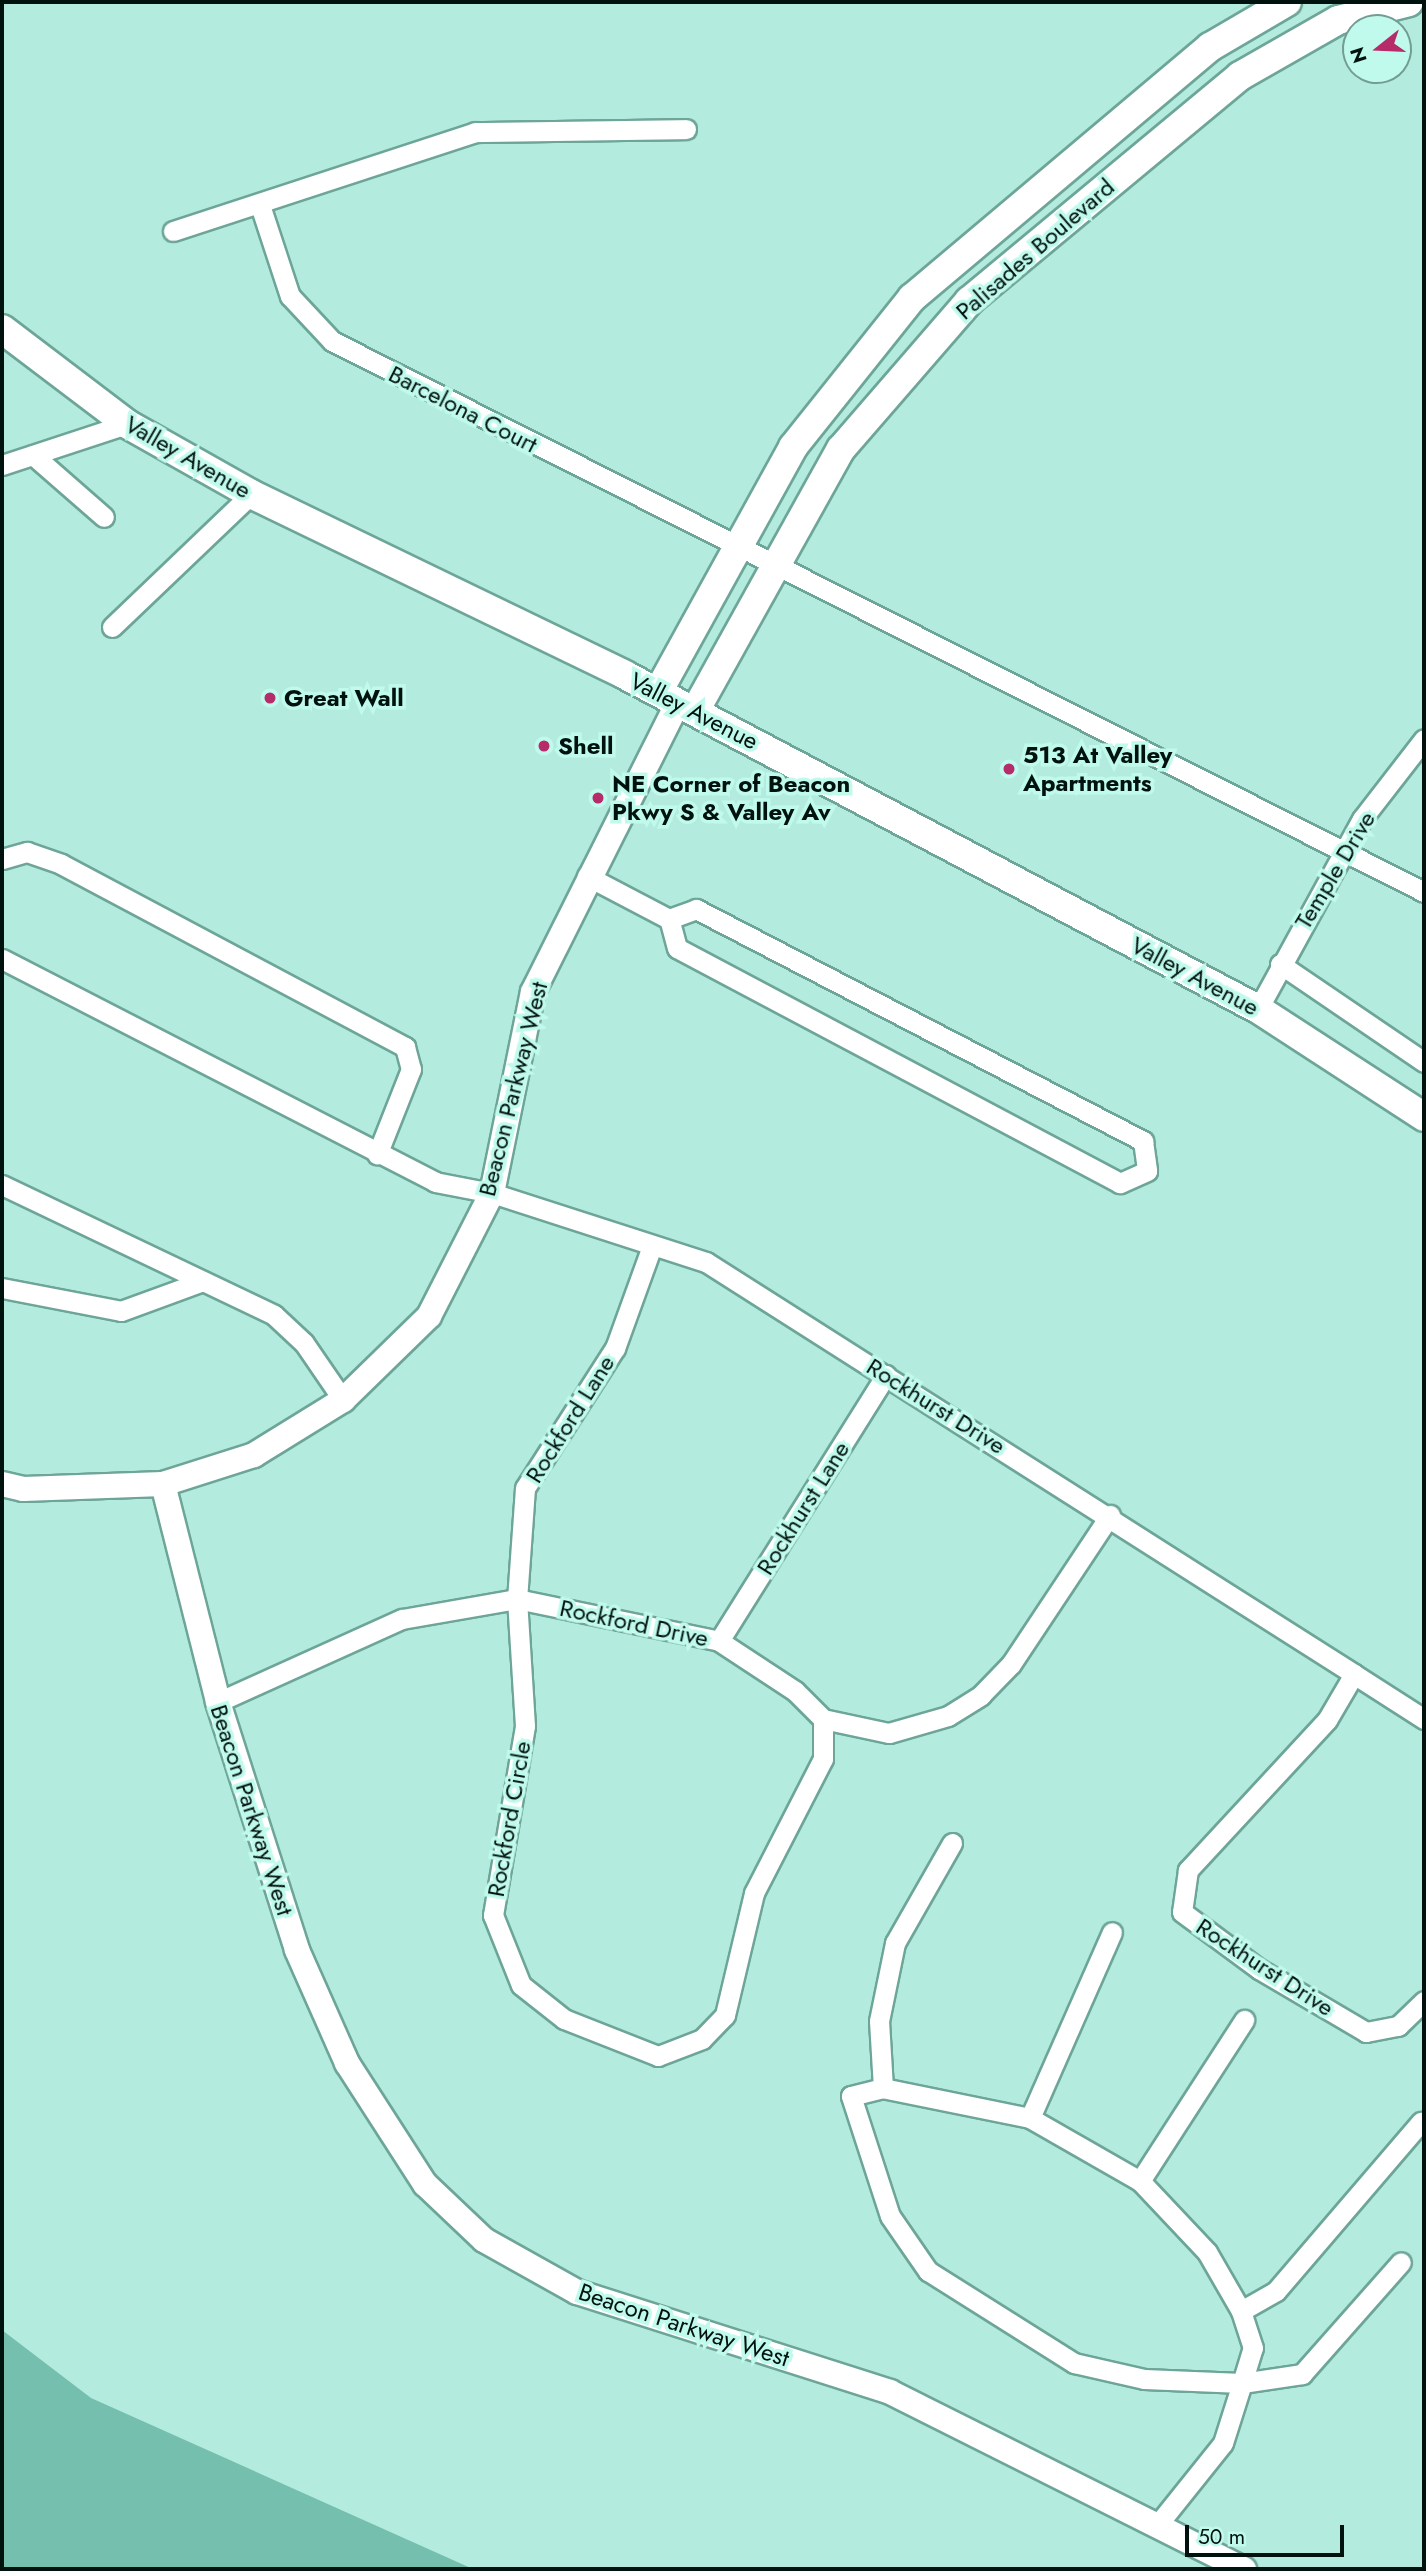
<!DOCTYPE html>
<html>
<head>
<meta charset="utf-8">
<style>
	body { margin:0 }
	#map { position:relative; width:1426px; height:2571px; overflow:hidden; background:#b3ecde; font-family:Jost,sans-serif }
	div>[style] { position:absolute }
	[style*='--x'] { left:calc(var(--x)*1px); top:calc(var(--y)*1px); width:calc(var(--w)*1px); rotate:calc(var(--a)*1deg) }
	.green>* { inset:0; background:#75bfae }
	.roads { filter:drop-shadow(2px 0 #6da598) drop-shadow(-2px 0 #6da598) drop-shadow(0 2px #6da598) drop-shadow(0 -2px #6da598) }
	.minor>* { height:19px; margin:-9.5px; padding:0 9.5px; transform-origin:9.5px; border-radius:9.5px; background:#fff }
	.tertiary>* { height:24px; margin:-12px; padding:0 12px; transform-origin:12px; border-radius:12px; background:#fff }
	.secondary>* { height:28px; margin:-14px; padding:0 14px; transform-origin:14px; border-radius:14px; background:#fff }
	.dots>* { width:19px; height:19px; translate:-50% -50%; box-sizing:border-box; border:4px solid #c0faec; border-radius:50% }
	span { translate:-50% -50%; white-space:nowrap; text-align:center; line-height:1.15; -webkit-text-stroke:7px #c0faec; paint-order:stroke }
	.street-label { font-size:24px; color:#00120e }
	.poi-label { font-size:24px; color:#00120e; font-weight:700 }
	.left { translate:0 -50%; text-align:left }
	.frame { position:absolute; inset:0; border:4px solid #00120e; pointer-events:none }
	.north { position:absolute; left:1342px; top:14px; width:70px; height:70px; box-sizing:border-box; background:#c0faec; border:2px solid #739d93; border-radius:50%; rotate:252deg; font-size:19px; font-weight:700; line-height:28px; text-align:center; color:#00120e }
	.north::after { content:''; display:block; margin:auto; width:24px; height:32px; background:#b62c6a; clip-path:polygon(50% 0,100% 100%,50% 72%,0 100%) }
	.scale { position:absolute; left:1185px; top:2525px; width:159px; height:32px; box-sizing:border-box; border:4px solid #00120e; border-top:0; padding-left:9px; font-size:21px; line-height:24px; white-space:nowrap; color:#00120e; -webkit-text-stroke:5px #c0faec; paint-order:stroke }
</style>
</head>
<body>
<div id="map">
	<div class="green">
		<i style="clip-path:polygon(2px 2330px,91px 2398px,473px 2569px,2px 2569px)"></i>
	</div>
	<div class="roads">
		<div class="minor">
			<i style="--x:260;--y:205;--w:96;--a:71.8"></i>
			<i style="--x:290;--y:296;--w:62;--a:47"></i>
			<i style="--x:332;--y:341;--w:1223;--a:26.77"></i>
			<i style="--x:173;--y:231;--w:318;--a:-18.1"></i>
			<i style="--x:475;--y:132;--w:211;--a:-0.8"></i>
			<i style="--x:33;--y:455;--w:94;--a:41.1"></i>
			<i style="--x:2;--y:465;--w:132;--a:-18.2"></i>
			<i style="--x:112;--y:627;--w:192;--a:-43.7"></i>
			<i style="--x:2;--y:859;--w:26;--a:-16"></i>
			<i style="--x:27;--y:852;--w:36;--a:19"></i>
			<i style="--x:61;--y:864;--w:390;--a:28"></i>
			<i style="--x:405;--y:1047;--w:23;--a:75"></i>
			<i style="--x:411;--y:1069;--w:92;--a:111.6"></i>
			<i style="--x:587;--y:876;--w:93;--a:27.7"></i>
			<i style="--x:696;--y:909;--w:504;--a:27.43"></i>
			<i style="--x:1143;--y:1141;--w:30;--a:82"></i>
			<i style="--x:1147;--y:1171;--w:30;--a:156"></i>
			<i style="--x:1120;--y:1183;--w:501;--a:-152.06"></i>
			<i style="--x:677;--y:948;--w:30;--a:-105"></i>
			<i style="--x:669;--y:919;--w:29;--a:-20"></i>
			<i style="--x:2;--y:959;--w:487;--a:27.2"></i>
			<i style="--x:435;--y:1182;--w:58;--a:10.9"></i>
			<i style="--x:492;--y:1193;--w:225;--a:17.9"></i>
			<i style="--x:706;--y:1262;--w:768;--a:32.45"></i>
			<i style="--x:1280;--y:964;--w:174;--a:34.2"></i>
			<i style="--x:1258;--y:1009;--w:217;--a:-61.3"></i>
			<i style="--x:1362;--y:819;--w:101;--a:-52.2"></i>
			<i style="--x:2;--y:1185;--w:301;--a:25.5"></i>
			<i style="--x:274;--y:1315;--w:41;--a:43"></i>
			<i style="--x:304;--y:1343;--w:69;--a:55.6"></i>
			<i style="--x:652;--y:1246;--w:109;--a:109.9"></i>
			<i style="--x:615;--y:1348;--w:166;--a:122.7"></i>
			<i style="--x:525;--y:1488;--w:111;--a:94.1"></i>
			<i style="--x:517;--y:1599;--w:127;--a:86.4"></i>
			<i style="--x:525;--y:1726;--w:192;--a:99.6"></i>
			<i style="--x:493;--y:1915;--w:75;--a:68.2"></i>
			<i style="--x:521;--y:1985;--w:55;--a:38.3"></i>
			<i style="--x:564;--y:2019;--w:101;--a:21.5"></i>
			<i style="--x:658;--y:2056;--w:47;--a:-21.1"></i>
			<i style="--x:702;--y:2039;--w:33;--a:-46"></i>
			<i style="--x:725;--y:2015;--w:125;--a:-76.6"></i>
			<i style="--x:754;--y:1893;--w:151;--a:-62.8"></i>
			<i style="--x:823;--y:1759;--w:40;--a:-90"></i>
			<i style="--x:2;--y:1288;--w:121;--a:10.9"></i>
			<i style="--x:121;--y:1311;--w:87;--a:-20.1"></i>
			<i style="--x:719;--y:1641;--w:314;--a:-57.9"></i>
			<i style="--x:218;--y:1702;--w:202;--a:-24.3"></i>
			<i style="--x:402;--y:1619;--w:117;--a:-9.9"></i>
			<i style="--x:517;--y:1599;--w:206;--a:11.7"></i>
			<i style="--x:719;--y:1641;--w:91;--a:33.3"></i>
			<i style="--x:795;--y:1691;--w:40;--a:45"></i>
			<i style="--x:823;--y:1719;--w:67;--a:12"></i>
			<i style="--x:889;--y:1733;--w:61;--a:-16.1"></i>
			<i style="--x:948;--y:1716;--w:39;--a:-32"></i>
			<i style="--x:981;--y:1695;--w:43;--a:-45.9"></i>
			<i style="--x:1011;--y:1664;--w:179;--a:-56.4"></i>
			<i style="--x:1424;--y:1719;--w:83;--a:-147.3"></i>
			<i style="--x:1354;--y:1674;--w:53;--a:120.4"></i>
			<i style="--x:1327;--y:1720;--w:205;--a:132.8"></i>
			<i style="--x:1188;--y:1870;--w:42;--a:98.1"></i>
			<i style="--x:1182;--y:1912;--w:96;--a:36.5"></i>
			<i style="--x:1259;--y:1969;--w:124;--a:30.5"></i>
			<i style="--x:1366;--y:2032;--w:33;--a:-11"></i>
			<i style="--x:1398;--y:2026;--w:36;--a:-44"></i>
			<i style="--x:883;--y:2088;--w:67;--a:-93.4"></i>
			<i style="--x:879;--y:2021;--w:80;--a:-78.4"></i>
			<i style="--x:895;--y:1943;--w:115;--a:-60.3"></i>
			<i style="--x:1030;--y:2118;--w:203;--a:-66.2"></i>
			<i style="--x:1140;--y:2181;--w:192;--a:-57.1"></i>
			<i style="--x:1241;--y:2311;--w:40;--a:-29.7"></i>
			<i style="--x:1276;--y:2291;--w:223;--a:-49.4"></i>
			<i style="--x:1159;--y:2523;--w:102;--a:-51.3"></i>
			<i style="--x:1223;--y:2443;--w:63;--a:-72.4"></i>
			<i style="--x:1242;--y:2383;--w:37;--a:-73"></i>
			<i style="--x:1253;--y:2348;--w:39;--a:-108"></i>
			<i style="--x:1241;--y:2311;--w:68;--a:-120"></i>
			<i style="--x:1207;--y:2252;--w:98;--a:-133.3"></i>
			<i style="--x:1140;--y:2181;--w:127;--a:-150.2"></i>
			<i style="--x:1030;--y:2118;--w:150;--a:-168.5"></i>
			<i style="--x:883;--y:2088;--w:33;--a:166"></i>
			<i style="--x:851;--y:2096;--w:126;--a:72"></i>
			<i style="--x:890;--y:2216;--w:67;--a:55.4"></i>
			<i style="--x:928;--y:2271;--w:173;--a:32.2"></i>
			<i style="--x:1074;--y:2363;--w:72;--a:12.9"></i>
			<i style="--x:1144;--y:2379;--w:98;--a:2.3"></i>
			<i style="--x:1242;--y:2383;--w:61;--a:-8.5"></i>
			<i style="--x:1302;--y:2374;--w:149;--a:-48.5"></i>
		</div>
		<div class="tertiary">
			<i style="--x:2;--y:1484;--w:22;--a:13"></i>
			<i style="--x:23;--y:1489;--w:140;--a:-2"></i>
			<i style="--x:163;--y:1484;--w:96;--a:-17.7"></i>
			<i style="--x:254;--y:1455;--w:105;--a:-31.7"></i>
			<i style="--x:343;--y:1400;--w:120;--a:-44.3"></i>
			<i style="--x:429;--y:1316;--w:138;--a:-62.9"></i>
			<i style="--x:492;--y:1193;--w:205;--a:-78.5"></i>
			<i style="--x:533;--y:992;--w:324;--a:-63.4"></i>
			<i style="--x:163;--y:1484;--w:225;--a:75.8"></i>
			<i style="--x:218;--y:1702;--w:260;--a:72.3"></i>
			<i style="--x:297;--y:1950;--w:124;--a:66.1"></i>
			<i style="--x:347;--y:2063;--w:144;--a:57.2"></i>
			<i style="--x:425;--y:2184;--w:81;--a:43.5"></i>
			<i style="--x:484;--y:2240;--w:107;--a:29.2"></i>
			<i style="--x:577;--y:2292;--w:329;--a:17.7"></i>
			<i style="--x:890;--y:2392;--w:396;--a:26.6"></i>
		</div>
		<div class="secondary">
			<i style="--x:2;--y:329;--w:157;--a:37.2"></i>
			<i style="--x:127;--y:424;--w:142;--a:29.4"></i>
			<i style="--x:251;--y:494;--w:415;--a:25.8"></i>
			<i style="--x:625;--y:675;--w:716;--a:27.82"></i>
			<i style="--x:1258;--y:1009;--w:198;--a:33"></i>
			<i style="--x:658;--y:692;--w:280;--a:-61.1"></i>
			<i style="--x:793;--y:447;--w:191;--a:-51.4"></i>
			<i style="--x:912;--y:298;--w:390;--a:-40.1"></i>
			<i style="--x:1210;--y:47;--w:89;--a:-30.3"></i>
			<i style="--x:695;--y:711;--w:300;--a:-60.9"></i>
			<i style="--x:841;--y:449;--w:196;--a:-49.1"></i>
			<i style="--x:969;--y:301;--w:352;--a:-39.7"></i>
			<i style="--x:1240;--y:76;--w:113;--a:-29.7"></i>
			<i style="--x:1338;--y:20;--w:73;--a:-14.2"></i>
		</div>
	</div>
	<div class="dots">
		<i style="left:270px;top:698px;background:#b62c6a"></i>
		<i style="left:544px;top:746px;background:#b62c6a"></i>
		<i style="left:1009px;top:769px;background:#b62c6a"></i>
		<i style="left:598px;top:798px;background:#b62c6a"></i>
	</div>
	<div class="street-label">
		<span style="left:1035px;top:249px;rotate:-41deg">Palisades Boulevard</span>
		<span style="left:463px;top:409px;rotate:27deg">Barcelona Court</span>
		<span style="left:188px;top:457px;rotate:30deg">Valley Avenue</span>
		<span style="left:694px;top:711px;rotate:27deg">Valley Avenue</span>
		<span style="left:1335px;top:870px;rotate:-59deg">Temple Drive</span>
		<span style="left:1195px;top:976px;rotate:28deg">Valley Avenue</span>
		<span style="left:513px;top:1089px;rotate:-76deg">Beacon Parkway West</span>
		<span style="left:936px;top:1406px;rotate:32deg">Rockhurst Drive</span>
		<span style="left:570px;top:1419px;rotate:-58deg">Rockford Lane</span>
		<span style="left:803px;top:1508px;rotate:-58deg">Rockhurst Lane</span>
		<span style="left:634px;top:1623px;rotate:12deg">Rockford Drive</span>
		<span style="left:252px;top:1810px;rotate:72deg">Beacon Parkway West</span>
		<span style="left:509px;top:1819px;rotate:-80deg">Rockford Circle</span>
		<span style="left:1265px;top:1967px;rotate:33deg">Rockhurst Drive</span>
		<span style="left:684px;top:2325px;rotate:18deg">Beacon Parkway West</span>
	</div>
	<div class="poi-label">
		<span class="left" style="left:284px;top:698px">Great Wall</span>
		<span class="left" style="left:558px;top:746px">Shell</span>
		<span class="left" style="left:1023px;top:769px">513 At Valley<br>Apartments</span>
		<span class="left" style="left:612px;top:798px">NE Corner of Beacon<br>Pkwy S &amp; Valley Av</span>
	</div>
	<div class="frame"></div>
	<div class="north">N</div>
	<div class="scale">50 m</div>
</div>
</body>
</html>
